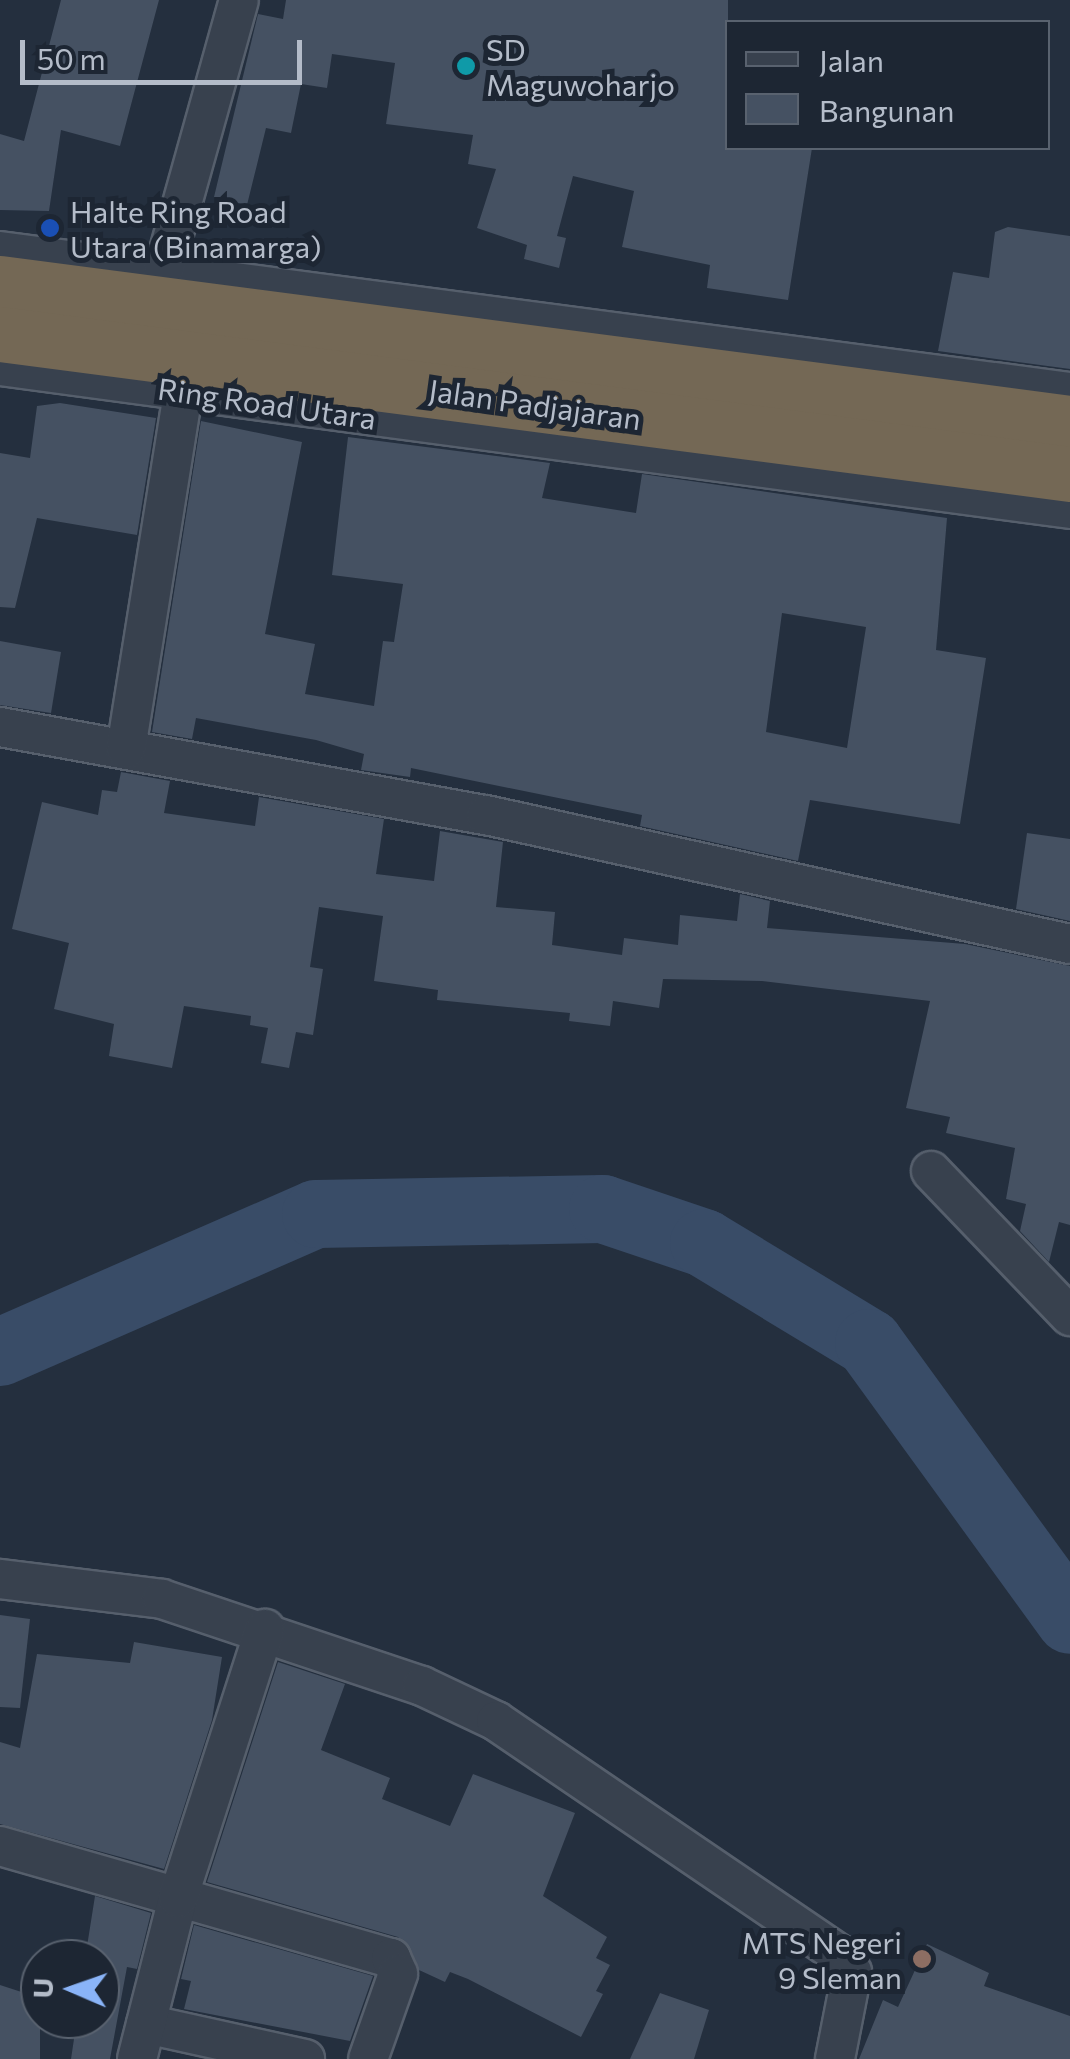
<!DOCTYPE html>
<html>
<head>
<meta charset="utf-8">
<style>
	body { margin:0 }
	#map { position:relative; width:1070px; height:2059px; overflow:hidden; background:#242f3e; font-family:Commissioner,sans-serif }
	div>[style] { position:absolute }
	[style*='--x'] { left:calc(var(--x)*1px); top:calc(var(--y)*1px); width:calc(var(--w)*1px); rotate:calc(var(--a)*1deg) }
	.river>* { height:68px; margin:-34px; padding:0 34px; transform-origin:34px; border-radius:34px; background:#394c67 }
	.building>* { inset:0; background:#455162 }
	.roads { filter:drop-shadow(2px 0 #565f6c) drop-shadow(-2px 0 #565f6c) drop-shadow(0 2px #565f6c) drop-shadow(0 -2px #565f6c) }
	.minor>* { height:38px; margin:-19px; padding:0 19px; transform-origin:19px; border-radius:19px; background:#38414e }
	.highway>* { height:55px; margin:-27.5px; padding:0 27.5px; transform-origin:27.5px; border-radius:27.5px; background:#746855 }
	.dots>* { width:28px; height:28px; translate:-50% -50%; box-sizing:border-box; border:5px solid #1d2633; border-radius:50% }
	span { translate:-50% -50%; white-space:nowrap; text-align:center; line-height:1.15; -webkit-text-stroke:10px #1d2633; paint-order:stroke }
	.poi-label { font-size:30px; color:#b4bcc9 }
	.left { translate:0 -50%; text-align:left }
	.right { translate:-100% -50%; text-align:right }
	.street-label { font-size:30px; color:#b4bcc9 }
	.legend { position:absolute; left:725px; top:20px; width:325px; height:130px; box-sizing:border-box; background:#1d2633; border:2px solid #59626f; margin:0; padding:12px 18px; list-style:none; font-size:30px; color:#b4bcc9 }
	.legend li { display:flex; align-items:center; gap:20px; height:50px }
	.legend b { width:50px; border:2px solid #59626f }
	.north { position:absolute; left:20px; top:1939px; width:100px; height:100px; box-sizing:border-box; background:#1d2633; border:2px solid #59626f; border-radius:50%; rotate:272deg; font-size:28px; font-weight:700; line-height:40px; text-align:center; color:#b4bcc9 }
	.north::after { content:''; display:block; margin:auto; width:35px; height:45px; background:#8ab4f8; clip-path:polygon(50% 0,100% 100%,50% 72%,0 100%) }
	.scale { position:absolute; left:20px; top:40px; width:282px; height:45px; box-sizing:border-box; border:5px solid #b4bcc9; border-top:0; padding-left:12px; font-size:30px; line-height:35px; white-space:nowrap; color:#b4bcc9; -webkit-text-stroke:8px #1d2633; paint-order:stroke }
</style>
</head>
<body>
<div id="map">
	<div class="river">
		<i style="--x:0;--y:1352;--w:345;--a:-23.6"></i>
		<i style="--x:316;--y:1214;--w:287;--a:-1"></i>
		<i style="--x:603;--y:1209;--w:107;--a:18.6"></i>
		<i style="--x:704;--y:1243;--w:193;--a:31.2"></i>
		<i style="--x:869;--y:1343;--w:342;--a:54"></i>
	</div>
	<div class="building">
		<i style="clip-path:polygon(61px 0,159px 0,120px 146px,61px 130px,49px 211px,0 210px,0 134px,24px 141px)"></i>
		<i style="clip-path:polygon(286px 0,728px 0,728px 148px,812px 148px,788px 300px,707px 288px,710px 265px,622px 247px,634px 191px,573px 176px,557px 236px,566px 238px,559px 268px,524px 259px,527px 245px,477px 228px,496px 169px,468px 164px,473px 135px,386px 124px,395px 63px,332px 54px,327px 88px,301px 84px,291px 133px,266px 128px,247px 205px,214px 197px,258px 14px,283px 19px)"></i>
		<i style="clip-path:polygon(1008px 227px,1070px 236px,1070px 369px,938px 351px,953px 272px,989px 278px,995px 232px)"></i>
		<i style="clip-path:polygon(60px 403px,156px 418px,137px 535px,37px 518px,15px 608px,0 607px,0 453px,30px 458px,37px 406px)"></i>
		<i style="clip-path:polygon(evenodd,201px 421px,302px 442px,265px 634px,315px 644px,305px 694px,374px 706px,383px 641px,394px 642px,403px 584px,332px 575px,348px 437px,550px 463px,542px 498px,636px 513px,642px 474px,947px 518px,936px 650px,986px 658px,960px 824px,810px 800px,798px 861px,640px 826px,642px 815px,411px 768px,410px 777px,361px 770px,364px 754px,316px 740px,196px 718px,192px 739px,152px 732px,201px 421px,782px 613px,866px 627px,847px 748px,766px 732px,782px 613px)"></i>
		<i style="clip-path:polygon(0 641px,61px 652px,51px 713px,0 705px)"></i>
		<i style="clip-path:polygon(121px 772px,170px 781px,164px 813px,255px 826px,259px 797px,384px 819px,376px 874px,434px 881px,440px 831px,503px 842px,496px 907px,555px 912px,552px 945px,622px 955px,624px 938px,678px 945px,680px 915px,737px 921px,740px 894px,770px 901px,767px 928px,965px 944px,1070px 966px,1070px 1225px,1059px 1222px,1049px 1262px,1020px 1231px,1026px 1204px,1006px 1199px,1015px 1148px,946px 1133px,950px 1117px,906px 1108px,930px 1001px,762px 981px,663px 979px,659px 1008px,613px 1001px,610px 1026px,569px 1021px,570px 1013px,437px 1000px,438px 990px,374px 981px,383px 916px,319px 907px,310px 967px,323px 969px,313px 1035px,296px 1032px,289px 1068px,261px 1063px,268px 1028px,250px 1025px,251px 1016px,184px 1006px,172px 1068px,109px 1056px,114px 1024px,54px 1009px,69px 943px,12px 929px,42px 802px,98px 815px,102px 790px,117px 792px)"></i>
		<i style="clip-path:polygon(1027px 833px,1070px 839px,1070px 921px,1016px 909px)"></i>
		<i style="clip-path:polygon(0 1615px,30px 1619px,20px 1708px,0 1707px)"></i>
		<i style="clip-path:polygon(134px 1642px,222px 1657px,212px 1720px,164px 1869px,0 1824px,0 1742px,20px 1748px,37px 1654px,130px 1663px)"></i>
		<i style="clip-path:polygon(278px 1662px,345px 1684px,321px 1750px,390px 1778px,382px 1799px,450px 1826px,473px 1774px,575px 1813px,543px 1896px,607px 1937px,596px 1958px,610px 1965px,596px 1991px,603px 1994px,581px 2037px,468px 1979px,450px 1972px,445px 1982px,419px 1970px,398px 1937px,207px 1882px)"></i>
		<i style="clip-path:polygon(95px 1896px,151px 1913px,137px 1969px,127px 1967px,110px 2059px,71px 2059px,77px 2019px,100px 2019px,100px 1959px,85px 1959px)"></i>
		<i style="clip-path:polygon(194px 1925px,373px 1976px,350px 2041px,184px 2009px,191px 1981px,181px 1979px)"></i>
		<i style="clip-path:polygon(927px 1944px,989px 1973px,984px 1986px,1070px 2016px,1070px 2059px,859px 2059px,883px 2000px,898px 2007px)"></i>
		<i style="clip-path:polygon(0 1985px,40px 1998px,40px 2059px,0 2059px)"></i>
		<i style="clip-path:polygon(660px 1993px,709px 2010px,694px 2059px,630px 2059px)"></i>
	</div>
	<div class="roads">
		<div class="minor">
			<i style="--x:0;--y:251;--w:1079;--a:7.51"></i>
			<i style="--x:163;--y:272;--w:282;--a:-74.4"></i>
			<i style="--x:0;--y:366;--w:1080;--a:7.61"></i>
			<i style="--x:0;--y:727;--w:494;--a:10.3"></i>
			<i style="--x:486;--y:815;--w:598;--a:12.46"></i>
			<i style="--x:126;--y:749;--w:362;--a:-80.9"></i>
			<i style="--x:931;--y:1171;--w:201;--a:46.2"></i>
			<i style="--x:0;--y:1579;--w:163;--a:7"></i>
			<i style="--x:162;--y:1599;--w:274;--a:18.5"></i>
			<i style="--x:422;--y:1686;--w:82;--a:25.3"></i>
			<i style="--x:496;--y:1721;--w:415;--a:34.2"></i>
			<i style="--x:839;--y:1954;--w:22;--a:54"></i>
			<i style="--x:852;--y:1972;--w:89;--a:101.1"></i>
			<i style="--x:0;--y:1846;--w:407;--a:16"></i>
			<i style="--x:391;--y:1958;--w:17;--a:66"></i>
			<i style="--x:398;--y:1974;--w:90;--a:109.4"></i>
			<i style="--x:146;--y:2024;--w:163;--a:12.4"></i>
			<i style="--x:137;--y:2059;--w:166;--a:-75.7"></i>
			<i style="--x:178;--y:1898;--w:283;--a:-72.1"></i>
		</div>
		<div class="highway">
			<i style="--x:0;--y:283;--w:1079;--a:7.45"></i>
			<i style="--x:0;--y:334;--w:1079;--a:7.45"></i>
		</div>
	</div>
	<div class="dots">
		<i style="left:466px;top:66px;background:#0f9aa8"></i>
		<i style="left:50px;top:228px;background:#1a4fb4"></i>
		<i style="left:922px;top:1959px;background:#8d6e63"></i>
	</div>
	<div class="poi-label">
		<span class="left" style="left:486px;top:66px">SD<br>Maguwoharjo</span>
		<span class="left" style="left:70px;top:228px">Halte Ring Road<br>Utara (Binamarga)</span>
		<span class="right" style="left:902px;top:1959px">MTS Negeri<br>9 Sleman</span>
	</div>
	<div class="street-label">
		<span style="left:267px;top:403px;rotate:8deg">Ring Road Utara</span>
		<span style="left:535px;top:404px;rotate:8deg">Jalan Padjajaran</span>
	</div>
	<ul class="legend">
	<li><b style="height:12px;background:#38414e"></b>Jalan</li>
	<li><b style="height:28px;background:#455162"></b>Bangunan</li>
	</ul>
	<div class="north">U</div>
	<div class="scale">50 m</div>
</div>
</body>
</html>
